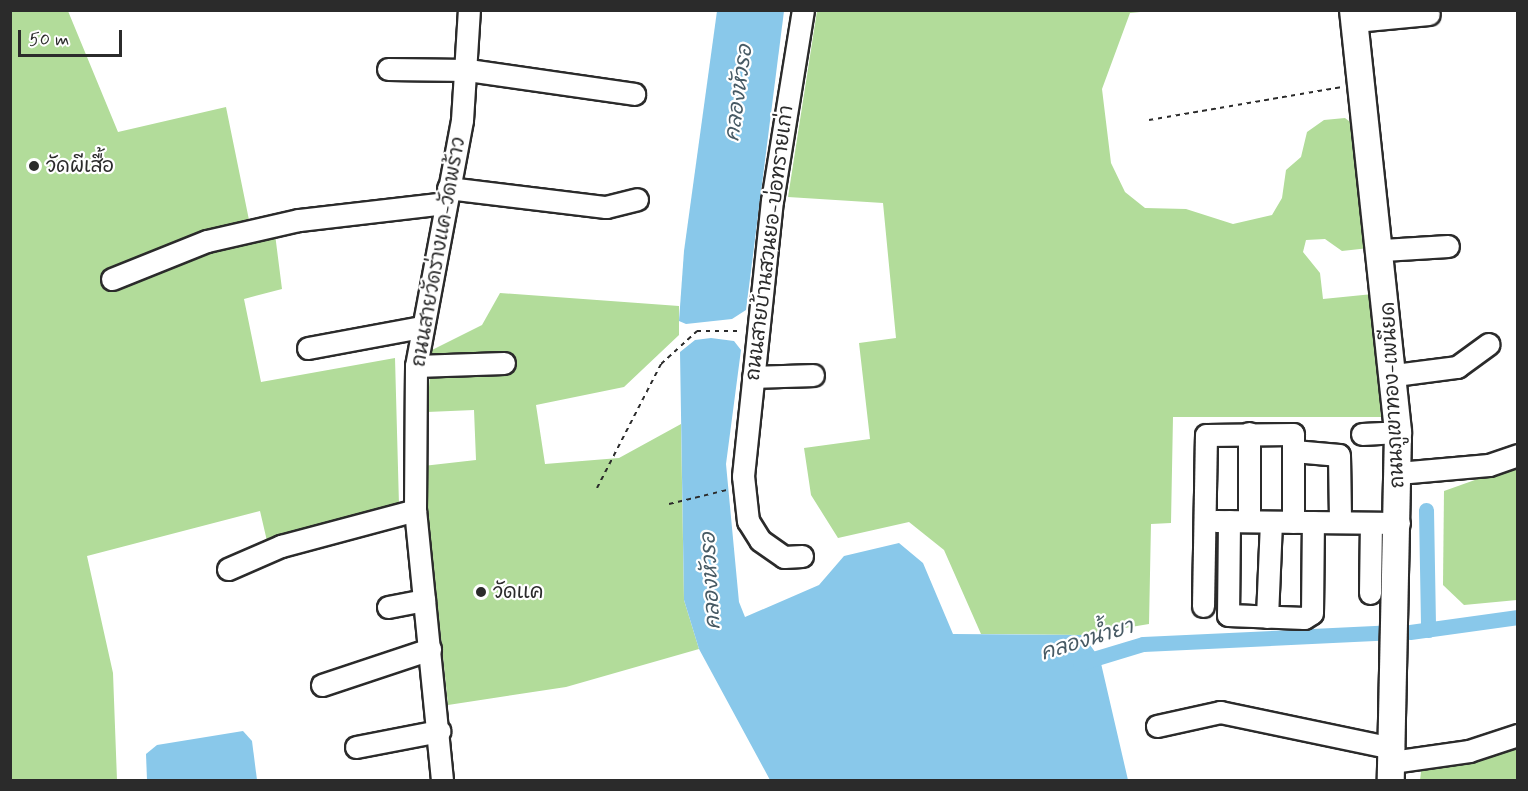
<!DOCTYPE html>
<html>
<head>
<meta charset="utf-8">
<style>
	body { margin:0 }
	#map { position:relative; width:1528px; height:791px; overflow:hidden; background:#fff; font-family:Mynerve,"Playpen Sans Thai",sans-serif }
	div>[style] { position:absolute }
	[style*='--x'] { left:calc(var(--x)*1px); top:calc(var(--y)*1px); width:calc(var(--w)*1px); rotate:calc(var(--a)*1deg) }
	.green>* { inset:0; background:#b2dc9a }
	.water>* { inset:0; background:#89c8ea }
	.canal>* { height:15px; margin:-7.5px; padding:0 7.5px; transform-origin:7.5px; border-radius:7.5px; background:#89c8ea }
	.path>* { height:2px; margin-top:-1px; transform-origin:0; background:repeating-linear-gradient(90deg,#2b2b2b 0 4.5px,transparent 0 9px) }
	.roads { filter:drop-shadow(2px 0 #2b2b2b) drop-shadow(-2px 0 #2b2b2b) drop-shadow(0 2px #2b2b2b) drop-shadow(0 -2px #2b2b2b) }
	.minor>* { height:21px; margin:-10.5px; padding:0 10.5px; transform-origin:10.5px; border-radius:10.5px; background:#fff }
	.major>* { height:26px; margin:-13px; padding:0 13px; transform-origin:13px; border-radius:13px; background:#fff }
	.dots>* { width:16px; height:16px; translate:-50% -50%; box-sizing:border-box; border:3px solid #fff; border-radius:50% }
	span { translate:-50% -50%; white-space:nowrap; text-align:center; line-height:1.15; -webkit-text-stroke:4.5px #fff; paint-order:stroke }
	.poi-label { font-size:20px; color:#2b2b2b }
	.left { translate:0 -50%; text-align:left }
	.street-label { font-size:20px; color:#2b2b2b }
	.water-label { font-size:21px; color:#475a64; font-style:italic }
	.frame { position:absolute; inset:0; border:12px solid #2b2b2b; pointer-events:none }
	.scale { position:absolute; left:18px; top:30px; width:104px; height:27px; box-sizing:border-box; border:3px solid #2b2b2b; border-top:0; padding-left:8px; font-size:18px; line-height:21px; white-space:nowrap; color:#2b2b2b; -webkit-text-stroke:4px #fff; paint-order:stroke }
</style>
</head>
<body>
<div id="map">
	<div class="green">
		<i style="clip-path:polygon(10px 11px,68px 11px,118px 132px,226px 107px,249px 220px,206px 234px,208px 248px,275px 234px,282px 289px,244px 299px,261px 382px,395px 358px,399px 505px,267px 541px,260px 511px,87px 556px,113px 673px,117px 780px,11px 780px)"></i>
		<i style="clip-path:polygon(817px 11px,1151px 11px,1130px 13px,1102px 89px,1111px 163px,1125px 192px,1145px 208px,1186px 209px,1233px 224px,1272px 215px,1282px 198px,1286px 170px,1301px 157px,1307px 132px,1324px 120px,1345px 118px,1354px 125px,1369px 248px,1342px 251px,1325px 239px,1306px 240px,1303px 252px,1320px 273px,1323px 299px,1373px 294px,1381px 417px,1173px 417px,1171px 523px,1151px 524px,1149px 624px,1083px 635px,981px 634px,944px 550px,909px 522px,838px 538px,811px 495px,804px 448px,870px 439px,859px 343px,896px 338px,883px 203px,788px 197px)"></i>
		<i style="clip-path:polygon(500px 293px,679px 306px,679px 335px,624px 387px,536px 405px,545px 464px,619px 458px,681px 424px,684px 600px,699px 649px,566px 687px,448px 705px,423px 466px,476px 460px,474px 410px,427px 412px,432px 350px,482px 325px)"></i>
		<i style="clip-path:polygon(1517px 465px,1517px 600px,1464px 605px,1443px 585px,1444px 491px)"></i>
		<i style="clip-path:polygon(1517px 742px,1517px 780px,1420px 780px,1422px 764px)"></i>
	</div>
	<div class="water">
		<i style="clip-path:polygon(717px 11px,784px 11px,746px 310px,732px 319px,686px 324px,679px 321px,684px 251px)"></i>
		<i style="clip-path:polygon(711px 338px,734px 341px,741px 350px,726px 464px,739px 602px,745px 617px,819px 585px,844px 556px,899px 543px,923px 563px,953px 634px,1083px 635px,1100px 659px,1128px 780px,770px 780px,699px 649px,684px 600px,680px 352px,695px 340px)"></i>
		<i style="clip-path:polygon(243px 731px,252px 741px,257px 780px,147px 780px,146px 754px,157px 745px)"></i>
	</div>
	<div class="canal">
		<i style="--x:1426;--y:510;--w:120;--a:89"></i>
		<i style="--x:1410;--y:632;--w:109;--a:-7.9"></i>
		<i style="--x:1080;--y:663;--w:66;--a:-16.8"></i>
		<i style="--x:1143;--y:644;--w:237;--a:-2.7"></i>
	</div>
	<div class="path">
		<i style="--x:1149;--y:120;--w:196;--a:-9.7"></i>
		<i style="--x:597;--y:488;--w:140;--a:-62.7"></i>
		<i style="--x:661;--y:364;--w:49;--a:-42.5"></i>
		<i style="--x:697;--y:331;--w:44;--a:0"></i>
		<i style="--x:669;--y:504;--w:60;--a:-13.6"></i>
	</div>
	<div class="roads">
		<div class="minor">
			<i style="--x:1355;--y:21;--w:74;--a:-5.4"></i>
			<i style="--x:388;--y:69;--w:80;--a:0.7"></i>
			<i style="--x:468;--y:70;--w:168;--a:8.2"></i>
			<i style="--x:448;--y:188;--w:159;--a:6.9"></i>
			<i style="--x:606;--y:207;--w:32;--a:-14"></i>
			<i style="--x:1383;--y:250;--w:65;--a:-3.5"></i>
			<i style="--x:112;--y:279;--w:102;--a:-21.8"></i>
			<i style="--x:207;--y:241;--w:94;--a:-12.9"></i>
			<i style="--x:299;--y:220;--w:147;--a:-6.6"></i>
			<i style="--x:308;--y:348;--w:115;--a:-10.5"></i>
			<i style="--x:416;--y:366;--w:88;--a:-2"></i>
			<i style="--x:1395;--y:375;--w:63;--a:-7.4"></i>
			<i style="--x:1457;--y:367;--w:39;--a:-36"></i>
			<i style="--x:753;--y:377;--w:60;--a:-1.9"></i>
			<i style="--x:1249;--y:433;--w:88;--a:90"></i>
			<i style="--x:1362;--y:434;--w:36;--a:-3"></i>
			<i style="--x:1294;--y:451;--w:45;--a:5.1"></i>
			<i style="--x:1339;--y:455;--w:67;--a:89.1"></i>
			<i style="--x:1398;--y:473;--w:91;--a:-5"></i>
			<i style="--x:1489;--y:465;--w:31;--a:-19"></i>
			<i style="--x:1216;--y:521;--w:183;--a:0.6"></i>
			<i style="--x:1229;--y:521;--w:94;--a:90.6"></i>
			<i style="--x:1228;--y:615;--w:76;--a:2.3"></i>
			<i style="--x:1304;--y:618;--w:9;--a:-32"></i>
			<i style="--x:1312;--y:613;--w:91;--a:-89.4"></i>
			<i style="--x:802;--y:556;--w:18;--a:177"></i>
			<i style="--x:784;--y:557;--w:29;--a:-145"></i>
			<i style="--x:760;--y:540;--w:22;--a:-122"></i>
			<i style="--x:748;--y:521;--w:45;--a:-96.3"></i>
			<i style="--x:743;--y:476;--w:277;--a:-84"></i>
			<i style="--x:772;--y:201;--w:193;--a:-80.8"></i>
			<i style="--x:228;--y:569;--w:58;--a:-23.5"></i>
			<i style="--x:281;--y:546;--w:139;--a:-15"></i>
			<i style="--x:1370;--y:593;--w:70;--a:-89.2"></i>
			<i style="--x:1203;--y:606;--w:171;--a:-89"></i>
			<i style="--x:1206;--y:435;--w:87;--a:-0.7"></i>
			<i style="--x:1293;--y:434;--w:88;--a:90"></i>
			<i style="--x:388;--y:607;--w:37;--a:-11"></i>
			<i style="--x:1267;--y:617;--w:95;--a:-87.6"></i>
			<i style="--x:322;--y:685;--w:114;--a:-18.4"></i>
			<i style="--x:1157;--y:726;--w:65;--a:-12.5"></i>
			<i style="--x:1220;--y:712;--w:177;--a:11.8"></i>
			<i style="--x:356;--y:747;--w:85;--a:-10.9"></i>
			<i style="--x:1392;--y:762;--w:78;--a:-8.1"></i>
			<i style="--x:1469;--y:751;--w:52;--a:-18.1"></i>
			<i style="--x:442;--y:780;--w:271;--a:-95.7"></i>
			<i style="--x:415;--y:510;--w:144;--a:-89.6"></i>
			<i style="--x:416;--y:366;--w:250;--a:-79.4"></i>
			<i style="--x:462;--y:120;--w:110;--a:-86.4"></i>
		</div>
		<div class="major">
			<i style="--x:1353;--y:10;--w:424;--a:83.9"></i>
			<i style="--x:1398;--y:432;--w:348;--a:91.2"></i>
		</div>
	</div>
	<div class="dots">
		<i style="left:34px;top:166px;background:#2b2b2b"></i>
		<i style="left:481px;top:592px;background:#2b2b2b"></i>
	</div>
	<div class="poi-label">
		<span class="left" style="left:46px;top:166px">วัดผีเสื้อ</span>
		<span class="left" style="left:493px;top:592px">วัดแค</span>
	</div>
	<div class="street-label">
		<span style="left:770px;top:243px;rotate:-83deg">ถนนสายบ้านสวนยอ-บ่อทรายเก่า</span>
		<span style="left:439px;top:252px;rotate:-80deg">ถนนสายวัดร่างแค-วัดพร้าว</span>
		<span style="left:1393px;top:395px;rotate:-93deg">ถนนภูเขาทอง-เพนียด</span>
	</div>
	<div class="water-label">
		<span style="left:739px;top:93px;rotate:-82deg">คลองหัวรอ</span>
		<span style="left:711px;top:581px;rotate:-93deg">คลองหัวรอ</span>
		<span style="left:1087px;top:640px;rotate:-17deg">คลองน้ำยา</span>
	</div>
	<div class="frame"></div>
	<div class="scale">50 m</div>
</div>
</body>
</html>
